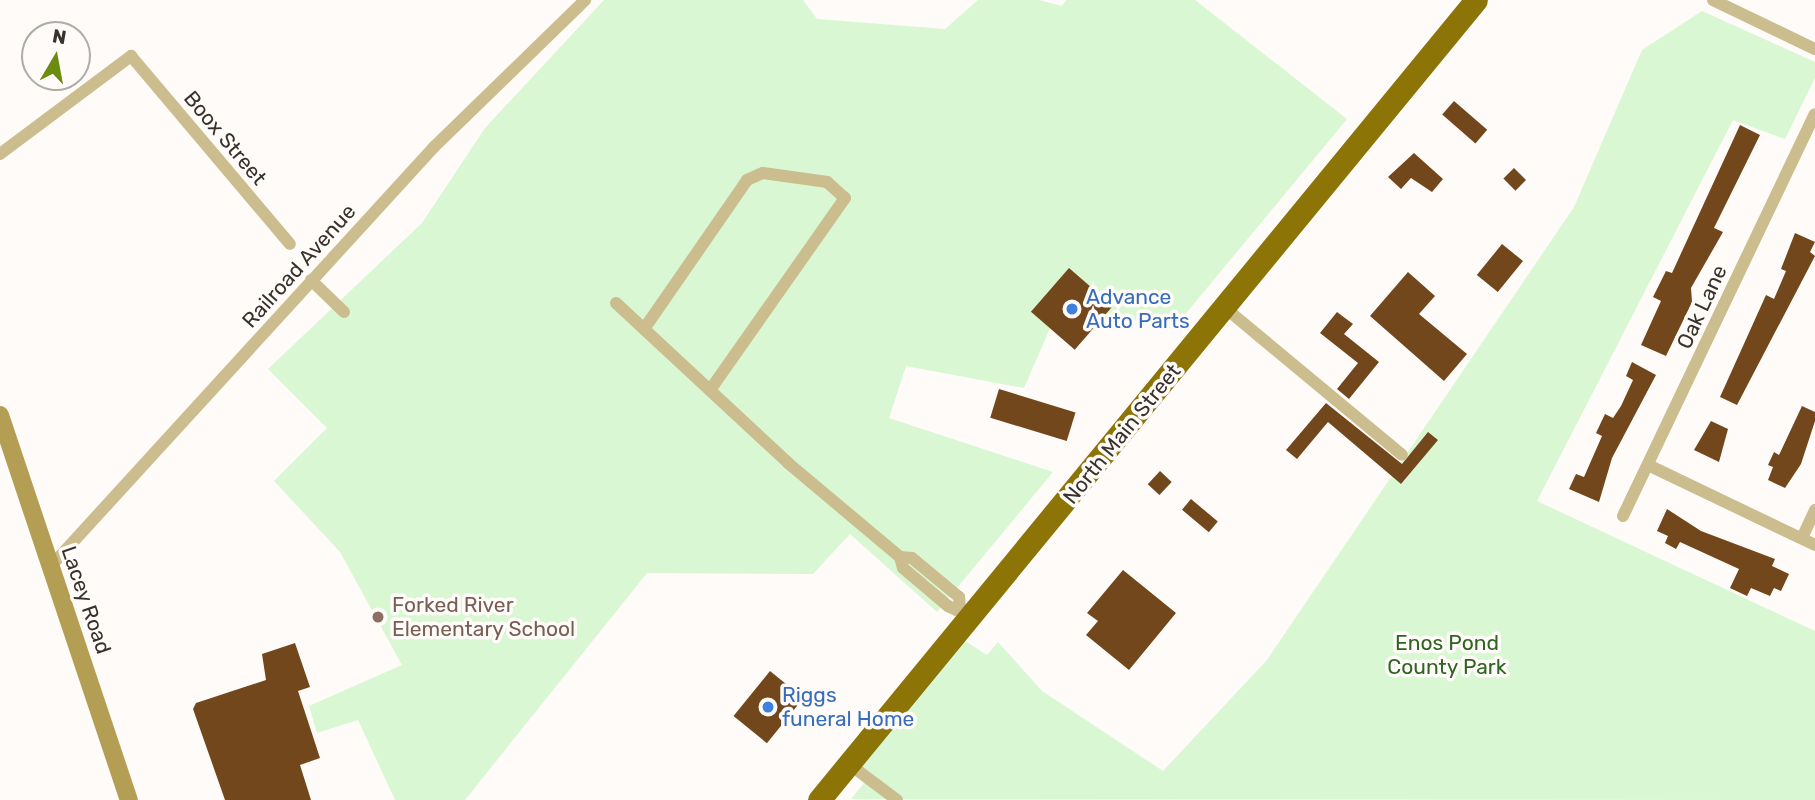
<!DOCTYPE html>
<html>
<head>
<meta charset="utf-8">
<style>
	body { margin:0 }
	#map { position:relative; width:1815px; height:800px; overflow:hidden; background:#fefbf8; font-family:Rubik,sans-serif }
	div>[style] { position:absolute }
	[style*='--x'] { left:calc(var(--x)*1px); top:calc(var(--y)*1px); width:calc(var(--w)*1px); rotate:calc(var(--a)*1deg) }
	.green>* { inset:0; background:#d9f7d2 }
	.building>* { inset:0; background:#73471c; transform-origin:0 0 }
	.street>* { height:12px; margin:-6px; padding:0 6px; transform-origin:6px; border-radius:6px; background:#cbbd8e }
	.secondary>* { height:18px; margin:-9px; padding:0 9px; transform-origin:9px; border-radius:9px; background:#b39e54 }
	.highway>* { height:23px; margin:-11.5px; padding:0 11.5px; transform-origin:11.5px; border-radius:11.5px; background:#8c7406 }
	.dots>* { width:19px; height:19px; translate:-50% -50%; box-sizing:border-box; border:4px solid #fefbf8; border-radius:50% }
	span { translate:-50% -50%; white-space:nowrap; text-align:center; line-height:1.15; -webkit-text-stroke:7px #fefbf8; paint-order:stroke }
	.street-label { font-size:21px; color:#38322c }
	.shop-label { font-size:21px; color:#366cbe }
	.left { translate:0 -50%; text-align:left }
	.education-label { font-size:21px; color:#785e54 }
	.park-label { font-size:21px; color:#2f6422 }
	.north { position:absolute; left:21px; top:21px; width:70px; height:70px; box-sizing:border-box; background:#fefbf8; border:2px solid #afaba6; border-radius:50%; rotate:10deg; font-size:19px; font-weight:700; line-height:28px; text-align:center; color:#38322c }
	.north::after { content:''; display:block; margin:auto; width:24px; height:32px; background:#6c8c0f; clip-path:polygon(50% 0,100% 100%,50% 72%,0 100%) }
</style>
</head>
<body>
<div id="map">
	<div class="green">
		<i style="clip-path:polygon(604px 0,803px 0,817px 19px,945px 29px,978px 0,1039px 0,1062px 6px,1066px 0,1195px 0,1347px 119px,1173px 329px,1061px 303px,1024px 388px,906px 366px,889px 418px,1053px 472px,937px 612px,850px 534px,813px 574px,647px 573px,465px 800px,395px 800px,358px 720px,317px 733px,309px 706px,402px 665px,340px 552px,274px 481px,327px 428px,268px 369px,422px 223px,485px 128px)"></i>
		<i style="clip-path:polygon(1702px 11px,1815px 62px,1815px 78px,1785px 139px,1733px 120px,1537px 501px,1815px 631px,1815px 800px,851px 799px,864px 783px,849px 764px,956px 635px,987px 655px,998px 642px,1042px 691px,1163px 771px,1267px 660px,1574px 207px,1642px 50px)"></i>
	</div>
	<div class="building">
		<i style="left:1454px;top:101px;width:44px;height:18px;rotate:41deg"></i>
		<i style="clip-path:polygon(1740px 125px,1760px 135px,1714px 228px,1723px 232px,1691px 288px,1692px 302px,1666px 356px,1641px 345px,1661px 301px,1653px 297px,1666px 271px,1672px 273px)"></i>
		<i style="clip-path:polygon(1414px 153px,1443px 179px,1432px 192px,1411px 178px,1401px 189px,1388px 177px)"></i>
		<i style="left:1514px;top:168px;width:17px;height:15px;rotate:45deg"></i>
		<i style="clip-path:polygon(1795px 233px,1815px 242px,1810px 252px,1815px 256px,1737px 405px,1720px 397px,1766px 295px,1774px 299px,1786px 271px,1781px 269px)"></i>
		<i style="left:1502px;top:244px;width:27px;height:40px;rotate:39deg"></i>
		<i style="left:1069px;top:268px;width:58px;height:58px;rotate:41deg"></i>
		<i style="clip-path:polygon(1408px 272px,1435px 296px,1419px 314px,1467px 354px,1444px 381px,1370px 316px)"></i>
		<i style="clip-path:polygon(1337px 312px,1353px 324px,1344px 334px,1379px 362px,1349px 399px,1337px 389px,1358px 363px,1320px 333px)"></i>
		<i style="clip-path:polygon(1632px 362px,1656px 375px,1612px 458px,1599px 502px,1569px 489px,1576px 474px,1584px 477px,1602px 436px,1596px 433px,1605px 414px,1613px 418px,1621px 406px,1633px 380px,1626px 376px)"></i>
		<i style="left:999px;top:389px;width:80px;height:30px;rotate:17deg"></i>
		<i style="clip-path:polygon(1326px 403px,1402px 464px,1428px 432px,1438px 440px,1401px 484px,1328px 422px,1297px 459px,1286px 450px)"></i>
		<i style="clip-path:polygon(1802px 406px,1815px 412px,1815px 421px,1801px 464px,1785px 488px,1768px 480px,1773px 467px,1768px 465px,1774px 452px,1779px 455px)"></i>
		<i style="clip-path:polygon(1711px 421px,1728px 429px,1719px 462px,1694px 450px)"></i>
		<i style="left:1160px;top:471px;width:16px;height:18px;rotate:43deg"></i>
		<i style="left:1191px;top:499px;width:35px;height:14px;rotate:40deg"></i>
		<i style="clip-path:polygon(1667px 509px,1701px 531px,1775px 559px,1772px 566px,1789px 574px,1781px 591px,1774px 588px,1770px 596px,1751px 588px,1747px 596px,1730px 588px,1739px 569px,1680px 542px,1676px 549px,1665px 543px,1668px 536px,1657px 531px)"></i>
		<i style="clip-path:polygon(1123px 570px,1176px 613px,1129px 670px,1086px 635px,1098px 621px,1087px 613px)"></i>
		<i style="clip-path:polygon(295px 643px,310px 687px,298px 691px,320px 758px,300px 765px,311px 800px,225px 800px,193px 709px,196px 703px,266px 680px,262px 654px)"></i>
		<i style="left:770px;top:671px;width:43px;height:58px;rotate:39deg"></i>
	</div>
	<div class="street">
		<i style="--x:1713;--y:0;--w:113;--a:25.7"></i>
		<i style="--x:0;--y:154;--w:164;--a:-36.8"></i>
		<i style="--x:131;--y:56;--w:246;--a:49.8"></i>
		<i style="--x:311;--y:280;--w:46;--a:44.1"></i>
		<i style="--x:616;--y:303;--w:235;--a:42.9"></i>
		<i style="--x:788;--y:463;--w:146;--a:40"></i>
		<i style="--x:1224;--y:307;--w:231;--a:39.7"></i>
		<i style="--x:644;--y:329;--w:181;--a:-55.3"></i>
		<i style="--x:747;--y:180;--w:17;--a:-24"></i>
		<i style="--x:763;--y:173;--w:65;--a:8"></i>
		<i style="--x:827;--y:182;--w:24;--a:42"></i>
		<i style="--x:845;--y:198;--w:235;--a:125.1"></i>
		<i style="--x:1648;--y:465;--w:185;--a:25.6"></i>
		<i style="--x:1623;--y:516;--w:445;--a:-64.5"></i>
		<i style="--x:1802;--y:538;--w:31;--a:-65"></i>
		<i style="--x:51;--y:566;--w:568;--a:-47.57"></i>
		<i style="--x:434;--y:147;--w:211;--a:-44.2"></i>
		<i style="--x:960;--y:608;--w:11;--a:-95"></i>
		<i style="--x:959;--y:597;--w:61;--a:-140.3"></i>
		<i style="--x:912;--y:558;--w:12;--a:-175"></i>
		<i style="--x:900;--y:557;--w:11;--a:75"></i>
		<i style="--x:903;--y:568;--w:59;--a:40.2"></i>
		<i style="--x:948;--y:606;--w:25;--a:26"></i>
		<i style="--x:849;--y:764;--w:60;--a:36.9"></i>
	</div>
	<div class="secondary">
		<i style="--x:0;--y:415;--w:406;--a:71.5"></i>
	</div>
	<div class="highway">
		<i style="--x:819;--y:800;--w:1035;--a:-50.61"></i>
	</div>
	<div class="dots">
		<i style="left:1072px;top:309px;background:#3f7fe0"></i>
		<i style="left:378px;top:617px;background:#8d6e63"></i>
		<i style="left:768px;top:707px;background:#3f7fe0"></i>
	</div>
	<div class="street-label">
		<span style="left:225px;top:138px;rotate:50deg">Boox Street</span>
		<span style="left:299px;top:266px;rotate:-48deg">Railroad Avenue</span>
		<span style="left:1702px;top:307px;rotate:-65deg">Oak Lane</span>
		<span style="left:1122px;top:434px;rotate:-51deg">North Main Street</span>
		<span style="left:86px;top:600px;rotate:71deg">Lacey Road</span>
	</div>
	<div class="shop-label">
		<span class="left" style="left:1086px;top:309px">Advance<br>Auto Parts</span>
		<span class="left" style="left:782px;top:707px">Riggs<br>funeral Home</span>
	</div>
	<div class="education-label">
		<span class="left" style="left:392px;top:617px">Forked River<br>Elementary School</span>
	</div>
	<div class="park-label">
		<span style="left:1447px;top:655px">Enos Pond<br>County Park</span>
	</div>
	<div class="north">N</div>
</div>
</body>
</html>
